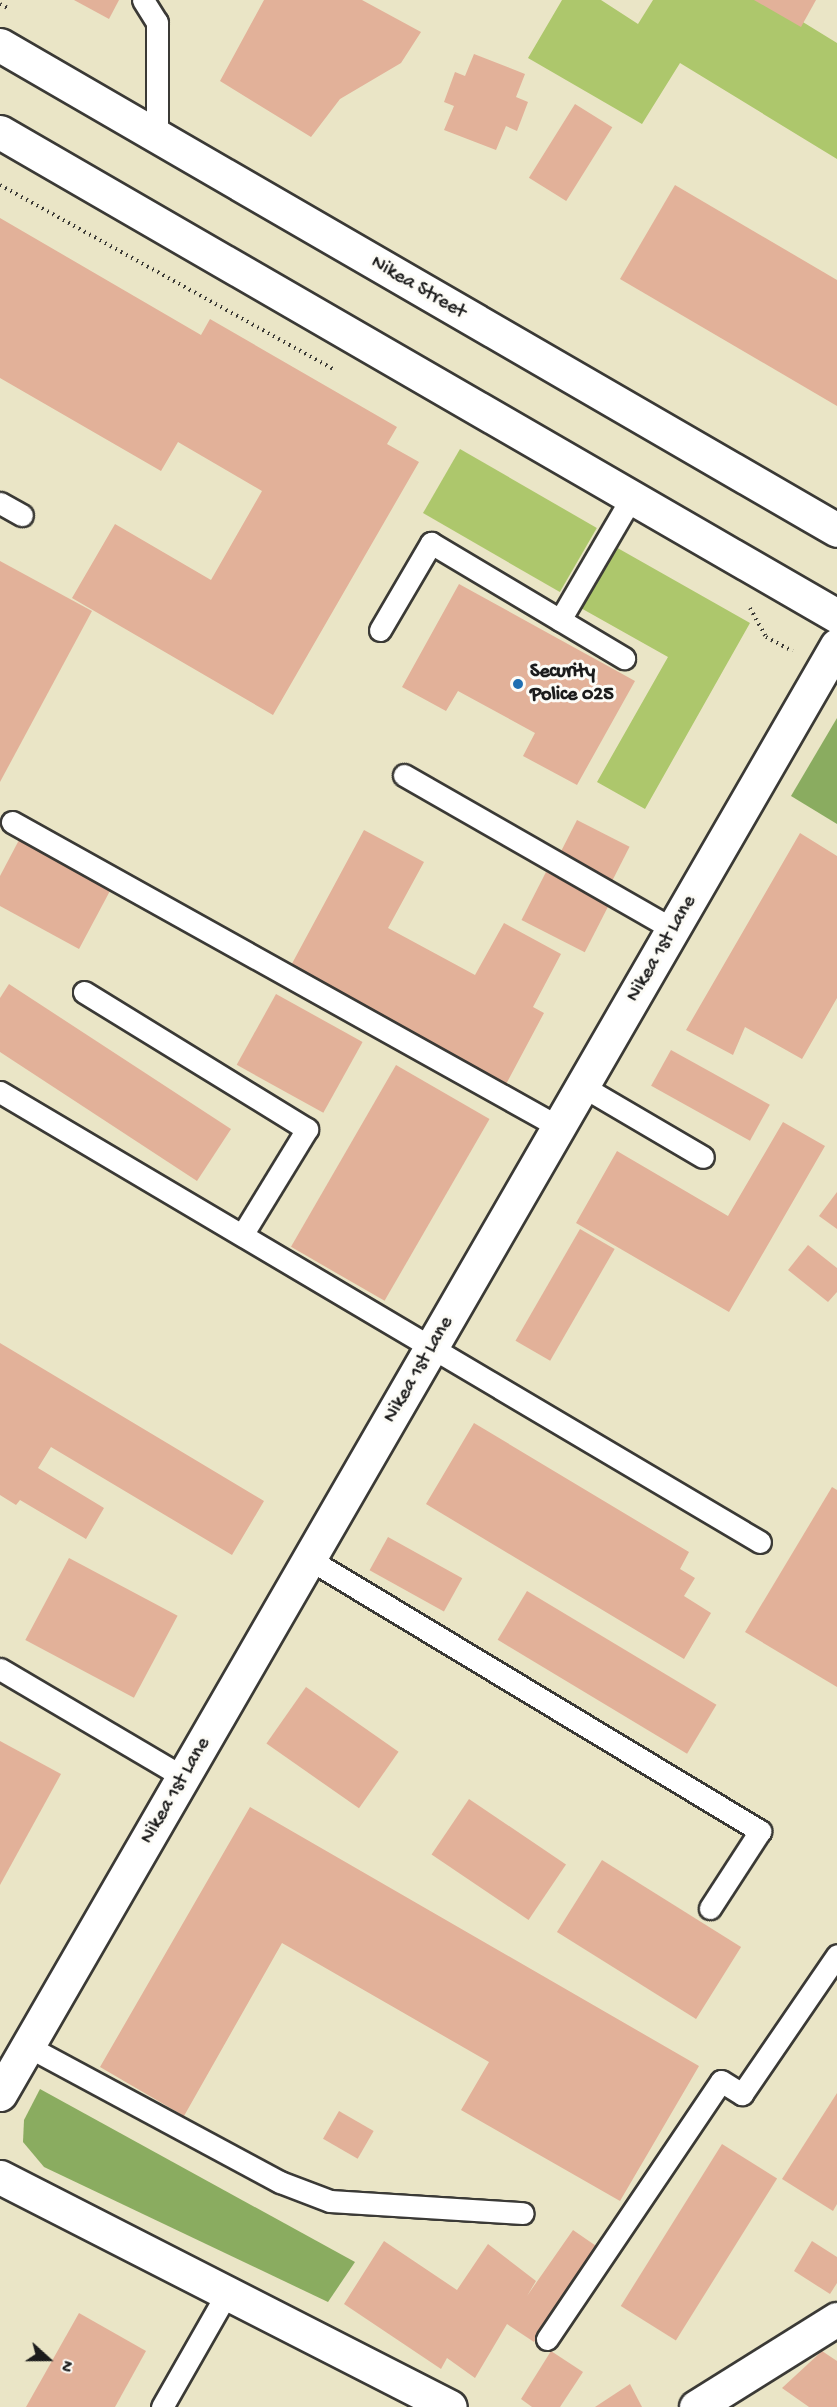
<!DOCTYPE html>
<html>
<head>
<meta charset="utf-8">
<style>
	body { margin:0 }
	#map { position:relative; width:837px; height:2407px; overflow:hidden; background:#eae5c6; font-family:"Gochi Hand",sans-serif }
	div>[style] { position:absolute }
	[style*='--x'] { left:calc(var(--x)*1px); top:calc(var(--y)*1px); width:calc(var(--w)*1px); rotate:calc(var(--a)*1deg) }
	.green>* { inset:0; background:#adc76c; transform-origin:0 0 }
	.forest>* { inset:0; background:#8aac60 }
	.building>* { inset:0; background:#e2b199; transform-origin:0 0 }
	.path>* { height:4px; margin-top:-2px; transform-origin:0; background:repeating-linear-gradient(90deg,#3b3a36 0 1.5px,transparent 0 6px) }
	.roads { filter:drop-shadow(2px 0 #3b3a36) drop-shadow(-2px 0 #3b3a36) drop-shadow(0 2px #3b3a36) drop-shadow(0 -2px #3b3a36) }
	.service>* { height:21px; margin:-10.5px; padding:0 10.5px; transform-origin:10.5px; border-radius:10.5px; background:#fff }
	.minor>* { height:33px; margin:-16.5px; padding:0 16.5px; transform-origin:16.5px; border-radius:16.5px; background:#fff }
	.tertiary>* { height:33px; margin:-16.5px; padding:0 16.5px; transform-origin:16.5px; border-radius:16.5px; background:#fff }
	.primary>* { height:33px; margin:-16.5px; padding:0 16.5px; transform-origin:16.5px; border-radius:16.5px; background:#fff }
	.dots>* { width:16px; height:16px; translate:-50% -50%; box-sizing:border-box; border:3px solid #fdfcf7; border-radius:50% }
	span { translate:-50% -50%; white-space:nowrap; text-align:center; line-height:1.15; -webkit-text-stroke:6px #fdfcf7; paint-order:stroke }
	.street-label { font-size:20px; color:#1c1c1c }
	.poi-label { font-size:20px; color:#1c1c1c; font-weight:700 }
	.left { translate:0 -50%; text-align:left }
	.north { position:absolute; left:18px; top:2329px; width:60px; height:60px; -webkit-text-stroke:4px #fdfcf7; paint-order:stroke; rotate:111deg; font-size:16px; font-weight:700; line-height:24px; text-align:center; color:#1c1c1c }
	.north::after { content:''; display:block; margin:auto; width:21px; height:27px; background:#1c1c1c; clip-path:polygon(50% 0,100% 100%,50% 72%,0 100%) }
</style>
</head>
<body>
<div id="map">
	<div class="green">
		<i style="clip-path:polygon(562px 0,601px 0,638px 24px,653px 0,767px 0,837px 43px,837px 159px,680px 63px,642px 124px,528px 58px)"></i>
		<i style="left:460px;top:449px;width:158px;height:74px;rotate:30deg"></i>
		<i style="clip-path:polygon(614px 546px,750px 623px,645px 809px,597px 782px,668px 657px,579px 607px)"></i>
	</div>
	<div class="forest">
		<i style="clip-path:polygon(837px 718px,837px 824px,791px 796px)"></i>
		<i style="clip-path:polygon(40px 2089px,355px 2262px,328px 2302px,44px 2167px,23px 2142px,24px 2120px)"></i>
	</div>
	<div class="building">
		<i style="clip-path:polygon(74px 0,119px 0,109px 19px)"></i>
		<i style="clip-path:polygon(264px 0,362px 0,421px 32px,401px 63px,340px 99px,311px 137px,220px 81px)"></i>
		<i style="clip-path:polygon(754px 0,816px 0,801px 27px)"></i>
		<i style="clip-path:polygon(474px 54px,525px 74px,516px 97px,528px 102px,517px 131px,506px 126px,496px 150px,444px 130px,454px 106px,444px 102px,455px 72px,465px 76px)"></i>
		<i style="left:575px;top:104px;width:44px;height:87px;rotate:32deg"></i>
		<i style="clip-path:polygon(675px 185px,837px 280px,837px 406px,620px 279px)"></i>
		<i style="clip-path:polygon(0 218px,201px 335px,210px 319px,397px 427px,387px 444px,419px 462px,273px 715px,72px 598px,115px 524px,211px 580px,262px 491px,178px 442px,161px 471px,0 378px)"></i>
		<i style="clip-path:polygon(0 561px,92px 611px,0 782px)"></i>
		<i style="clip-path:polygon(459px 584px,635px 681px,577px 785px,523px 756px,535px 733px,458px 691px,446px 711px,402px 687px)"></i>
		<i style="left:577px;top:820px;width:59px;height:39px;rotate:27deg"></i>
		<i style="clip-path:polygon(364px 830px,424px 862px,388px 928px,475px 975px,504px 923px,561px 954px,533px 1007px,544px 1013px,504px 1088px,288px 971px)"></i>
		<i style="clip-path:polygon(800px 833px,837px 856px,837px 998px,802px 1059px,745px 1027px,733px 1055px,686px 1030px)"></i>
		<i style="clip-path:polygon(19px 840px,111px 889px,79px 949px,0 906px,0 876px)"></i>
		<i style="left:546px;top:872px;width:71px;height:54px;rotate:27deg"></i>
		<i style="clip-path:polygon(9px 984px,231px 1129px,197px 1181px,0 1052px,0 998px)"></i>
		<i style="left:276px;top:994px;width:99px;height:81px;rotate:29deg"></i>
		<i style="left:671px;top:1050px;width:113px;height:41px;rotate:29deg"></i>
		<i style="left:396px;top:1065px;width:108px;height:210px;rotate:30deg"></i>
		<i style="clip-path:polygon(783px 1122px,825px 1146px,729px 1312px,576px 1223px,617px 1151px,728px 1216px)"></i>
		<i style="clip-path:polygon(837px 1192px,837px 1229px,819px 1216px)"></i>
		<i style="left:580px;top:1229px;width:40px;height:129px;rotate:30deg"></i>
		<i style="clip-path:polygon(808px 1245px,837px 1268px,837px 1292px,828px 1302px,788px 1270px)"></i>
		<i style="clip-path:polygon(0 1343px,264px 1501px,232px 1555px,51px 1447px,38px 1468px,104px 1508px,86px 1539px,20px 1500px,16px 1505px,0 1495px)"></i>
		<i style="clip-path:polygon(474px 1423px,689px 1552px,680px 1569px,695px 1578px,684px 1596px,711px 1613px,684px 1659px,426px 1504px)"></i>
		<i style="clip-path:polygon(832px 1487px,837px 1490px,837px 1687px,745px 1632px)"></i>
		<i style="left:388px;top:1537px;width:85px;height:38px;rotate:29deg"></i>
		<i style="left:69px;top:1558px;width:123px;height:93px;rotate:28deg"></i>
		<i style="left:527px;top:1591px;width:221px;height:57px;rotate:31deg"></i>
		<i style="left:306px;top:1687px;width:113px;height:69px;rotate:35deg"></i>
		<i style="clip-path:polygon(0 1741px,61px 1774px,0 1885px)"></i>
		<i style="left:469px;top:1799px;width:117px;height:67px;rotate:34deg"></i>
		<i style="clip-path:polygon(250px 1807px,699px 2066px,620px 2201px,461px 2110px,489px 2062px,282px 1943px,184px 2116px,100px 2067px)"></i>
		<i style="left:602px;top:1860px;width:164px;height:85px;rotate:32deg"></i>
		<i style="clip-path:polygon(837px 2093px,837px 2204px,833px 2211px,782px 2179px)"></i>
		<i style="left:339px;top:2111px;width:40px;height:32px;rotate:30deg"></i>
		<i style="left:722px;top:2144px;width:65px;height:191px;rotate:32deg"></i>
		<i style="clip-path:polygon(573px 2230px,599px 2248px,534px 2342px,507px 2324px,475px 2378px,447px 2358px,441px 2369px,344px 2304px,384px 2241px,457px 2290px,488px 2244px,536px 2281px,527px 2296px)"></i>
		<i style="clip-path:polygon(812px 2241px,837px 2257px,837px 2283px,830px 2294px,794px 2271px)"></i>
		<i style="clip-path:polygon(79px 2313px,146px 2351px,115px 2407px,26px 2407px)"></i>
		<i style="clip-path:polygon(551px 2351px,583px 2372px,560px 2407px,532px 2407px,521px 2399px)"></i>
		<i style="clip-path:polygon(822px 2351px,837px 2361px,837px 2407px,809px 2407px,782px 2388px)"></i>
		<i style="clip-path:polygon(630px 2384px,642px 2407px,595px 2407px)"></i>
	</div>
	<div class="path">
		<i style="--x:0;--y:4;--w:11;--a:27"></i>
		<i style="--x:0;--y:185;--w:380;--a:28.9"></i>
		<i style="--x:750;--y:608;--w:33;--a:61"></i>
		<i style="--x:766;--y:637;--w:30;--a:28"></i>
	</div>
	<div class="roads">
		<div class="service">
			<i style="--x:143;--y:0;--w:26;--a:58"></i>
			<i style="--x:157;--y:22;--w:114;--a:90"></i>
			<i style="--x:0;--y:503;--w:25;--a:29"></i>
			<i style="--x:560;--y:620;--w:143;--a:-59.7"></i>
			<i style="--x:380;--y:630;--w:101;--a:-59.6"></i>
			<i style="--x:431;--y:543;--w:225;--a:30.8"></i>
			<i style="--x:404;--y:775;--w:310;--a:29.8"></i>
			<i style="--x:12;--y:822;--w:626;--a:29.14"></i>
			<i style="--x:84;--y:992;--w:262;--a:31.6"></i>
			<i style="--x:307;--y:1129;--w:124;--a:121.5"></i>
			<i style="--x:582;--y:1086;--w:140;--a:30.4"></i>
			<i style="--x:0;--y:1092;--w:883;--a:30.63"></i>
			<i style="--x:309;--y:1559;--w:527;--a:31.09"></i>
			<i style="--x:760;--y:1831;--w:92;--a:123"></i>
			<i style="--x:0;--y:1669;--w:212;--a:30.5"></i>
			<i style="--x:29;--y:2047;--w:285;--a:28.3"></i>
			<i style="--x:280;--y:2182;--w:53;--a:20.8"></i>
			<i style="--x:330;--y:2201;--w:193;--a:3.6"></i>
			<i style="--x:547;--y:2339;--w:311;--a:-56"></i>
			<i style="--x:721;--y:2081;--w:25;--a:32"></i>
			<i style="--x:742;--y:2094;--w:168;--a:-55.6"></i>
			<i style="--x:162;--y:2407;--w:131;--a:-60.3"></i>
		</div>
		<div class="minor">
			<i style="--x:0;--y:2177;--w:505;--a:27.07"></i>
			<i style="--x:696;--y:2407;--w:166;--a:-32"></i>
		</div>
		<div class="tertiary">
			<i style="--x:0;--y:2094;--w:1673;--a:-59.99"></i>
		</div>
		<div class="primary">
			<i style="--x:0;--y:45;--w:967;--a:30.09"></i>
			<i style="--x:0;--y:132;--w:967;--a:30.04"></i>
		</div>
	</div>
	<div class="dots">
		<i style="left:518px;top:684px;background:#1f6fb2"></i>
	</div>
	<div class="street-label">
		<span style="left:418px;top:288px;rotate:30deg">Nikea Street</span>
		<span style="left:662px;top:949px;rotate:-60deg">Nikea 1st Lane</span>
		<span style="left:419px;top:1370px;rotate:-60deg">Nikea 1st Lane</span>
		<span style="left:176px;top:1791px;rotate:-60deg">Nikea 1st Lane</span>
	</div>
	<div class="poi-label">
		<span class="left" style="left:530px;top:684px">Security<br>Police 025</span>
	</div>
	<div class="north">N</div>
</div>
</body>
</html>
